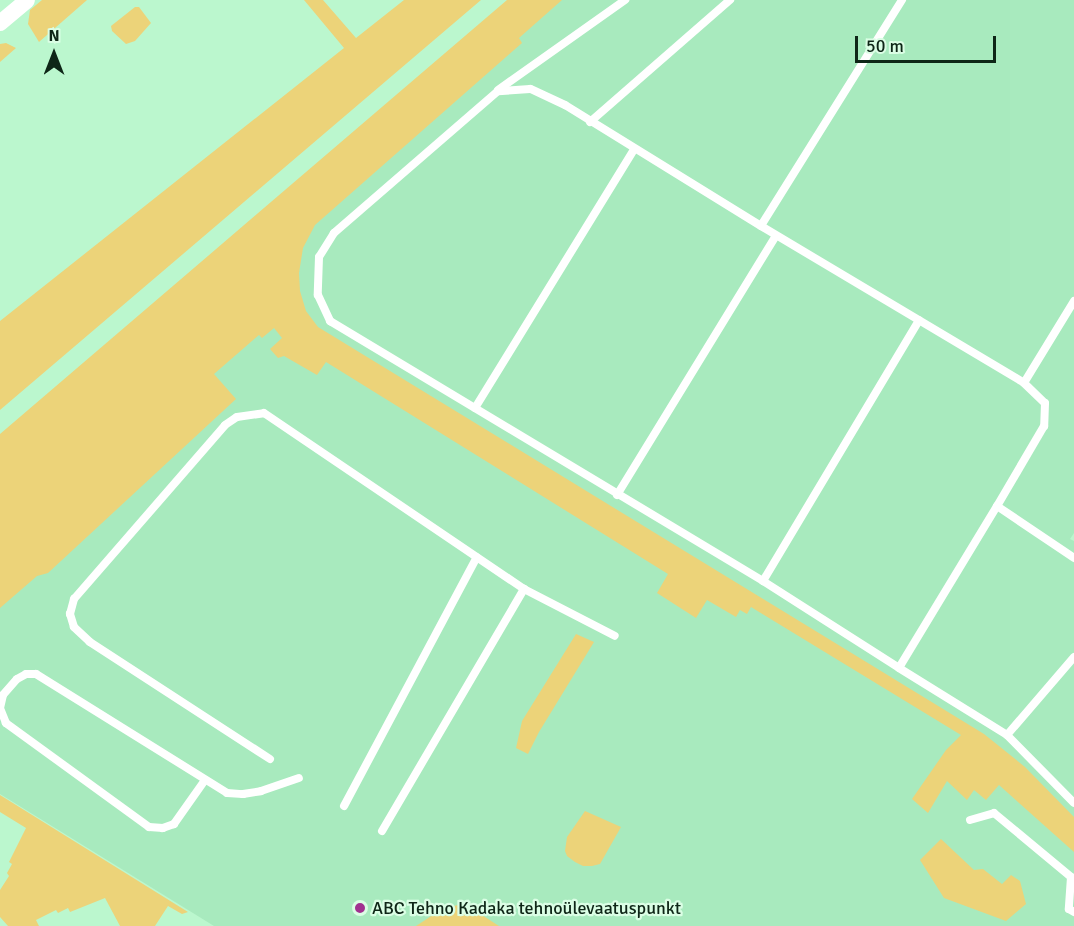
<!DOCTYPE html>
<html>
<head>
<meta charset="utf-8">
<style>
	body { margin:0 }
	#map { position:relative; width:1074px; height:926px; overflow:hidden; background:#bbf7ce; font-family:Signika,sans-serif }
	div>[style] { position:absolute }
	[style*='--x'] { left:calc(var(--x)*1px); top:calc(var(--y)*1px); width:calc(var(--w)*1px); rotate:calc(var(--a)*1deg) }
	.built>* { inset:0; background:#a8eabe }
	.green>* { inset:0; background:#ecd379 }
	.lane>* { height:8px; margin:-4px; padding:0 4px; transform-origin:4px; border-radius:4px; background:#fff }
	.street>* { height:16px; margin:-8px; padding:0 8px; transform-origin:8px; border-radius:8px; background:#fff }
	.dots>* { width:16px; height:16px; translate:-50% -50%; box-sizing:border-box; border:3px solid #dbfee5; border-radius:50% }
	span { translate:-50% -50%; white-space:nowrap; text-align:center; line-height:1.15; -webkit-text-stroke:4.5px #dbfee5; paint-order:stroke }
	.poi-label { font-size:18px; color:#0e2617 }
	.left { translate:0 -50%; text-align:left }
	.north { position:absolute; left:24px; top:24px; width:60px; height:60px; -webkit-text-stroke:4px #dbfee5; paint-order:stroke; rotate:0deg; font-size:16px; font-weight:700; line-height:24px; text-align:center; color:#0e2617 }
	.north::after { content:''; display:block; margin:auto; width:21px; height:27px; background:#0e2617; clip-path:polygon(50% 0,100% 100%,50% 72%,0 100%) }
	.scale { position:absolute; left:855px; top:36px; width:141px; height:27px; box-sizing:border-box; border:3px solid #0e2617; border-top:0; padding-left:8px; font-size:18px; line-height:21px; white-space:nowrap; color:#0e2617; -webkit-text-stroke:4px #dbfee5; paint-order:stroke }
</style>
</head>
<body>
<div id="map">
	<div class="built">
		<i style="clip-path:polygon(558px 0,1074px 0,1074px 533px,1070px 539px,1074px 541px,1074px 926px,214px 926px,0 794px,0 490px)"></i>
	</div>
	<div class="green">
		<i style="clip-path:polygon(42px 0,87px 0,39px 42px,28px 24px,30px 10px)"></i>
		<i style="clip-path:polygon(304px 0,323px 0,356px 38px,404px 0,481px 0,0 410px,0 321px,344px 48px)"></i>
		<i style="clip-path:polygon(507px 0,562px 0,519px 38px,522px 43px,315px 225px,303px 248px,299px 273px,300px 291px,306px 311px,318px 327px,984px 734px,1025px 767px,1074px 817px,1074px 852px,999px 785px,986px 800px,974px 790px,967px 800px,947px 781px,928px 813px,912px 799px,946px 750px,961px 735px,751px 607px,747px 614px,740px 610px,736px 617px,707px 600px,696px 618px,657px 593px,668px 574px,326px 362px,317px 375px,284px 356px,278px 358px,270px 349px,282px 338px,274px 328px,262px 338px,259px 335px,214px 374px,236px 399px,48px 573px,37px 576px,0 608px,0 434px)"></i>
		<i style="clip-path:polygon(135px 7px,139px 7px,151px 23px,135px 41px,126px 44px,112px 31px,111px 26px)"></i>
		<i style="clip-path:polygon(6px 43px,16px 48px,0 62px,0 44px)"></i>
		<i style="clip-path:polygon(576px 634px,594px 642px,539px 732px,528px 754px,516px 748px,522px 721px)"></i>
		<i style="clip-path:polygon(0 795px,188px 912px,182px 914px,168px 906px,155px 926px,120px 926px,105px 898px,70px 912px,68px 908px,58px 913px,56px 910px,36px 920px,39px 926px,8px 926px,0 917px,0 890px,9px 876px,7px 873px,12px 864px,9px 862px,26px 828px,0 812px)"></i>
		<i style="clip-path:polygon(585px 811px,621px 827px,600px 864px,592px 866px,583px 866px,575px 862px,567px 856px,565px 851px,567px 837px)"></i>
		<i style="clip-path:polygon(941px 839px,974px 870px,983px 869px,1002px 884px,1011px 875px,1020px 881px,1026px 904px,1006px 921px,944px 898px,920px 860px)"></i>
		<i style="clip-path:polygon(458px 905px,474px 910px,499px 926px,416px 926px,442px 909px)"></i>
	</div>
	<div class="lane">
		<i style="--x:902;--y:0;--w:266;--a:122"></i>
		<i style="--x:761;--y:226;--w:306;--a:30.8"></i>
		<i style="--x:498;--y:90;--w:156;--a:-35.3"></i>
		<i style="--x:590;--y:122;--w:186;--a:-41.1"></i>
		<i style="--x:761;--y:226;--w:230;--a:-148.3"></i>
		<i style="--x:565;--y:105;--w:38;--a:-155"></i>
		<i style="--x:530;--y:89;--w:32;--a:176"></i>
		<i style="--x:498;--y:91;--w:217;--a:139.1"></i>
		<i style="--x:334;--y:233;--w:28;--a:122"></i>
		<i style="--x:319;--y:257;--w:38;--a:92"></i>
		<i style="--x:318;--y:295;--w:29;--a:65"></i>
		<i style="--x:330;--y:321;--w:505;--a:30.98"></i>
		<i style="--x:763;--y:581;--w:161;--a:32.6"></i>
		<i style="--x:1074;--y:301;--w:96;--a:121.4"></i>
		<i style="--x:1024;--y:383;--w:29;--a:44"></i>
		<i style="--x:1045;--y:403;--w:23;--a:92"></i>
		<i style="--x:1044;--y:426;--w:93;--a:120.4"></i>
		<i style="--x:997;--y:506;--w:93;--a:34"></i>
		<i style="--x:475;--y:408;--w:303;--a:-58.4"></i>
		<i style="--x:617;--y:495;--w:304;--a:-58.5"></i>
		<i style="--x:997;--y:506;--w:189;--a:121.2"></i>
		<i style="--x:899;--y:668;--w:127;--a:31.8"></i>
		<i style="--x:1007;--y:735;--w:95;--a:45.4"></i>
		<i style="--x:763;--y:581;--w:304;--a:-59.1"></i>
		<i style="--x:1007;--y:735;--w:103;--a:-49.3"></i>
		<i style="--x:270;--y:759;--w:215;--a:-147"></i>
		<i style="--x:90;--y:642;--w:22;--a:-137"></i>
		<i style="--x:74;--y:627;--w:14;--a:-107"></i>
		<i style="--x:70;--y:614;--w:16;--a:-75"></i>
		<i style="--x:74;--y:599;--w:230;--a:-49"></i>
		<i style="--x:225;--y:425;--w:14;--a:-34"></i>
		<i style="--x:237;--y:417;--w:27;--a:-8"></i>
		<i style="--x:264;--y:413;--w:314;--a:34.1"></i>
		<i style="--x:524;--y:589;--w:102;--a:27.3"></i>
		<i style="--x:205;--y:780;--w:54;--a:125.2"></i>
		<i style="--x:174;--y:824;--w:12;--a:160"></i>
		<i style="--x:163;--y:828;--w:14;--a:-176"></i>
		<i style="--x:149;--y:827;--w:177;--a:-144"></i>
		<i style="--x:6;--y:723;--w:16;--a:-112"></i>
		<i style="--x:0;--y:708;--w:13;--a:-77"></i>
		<i style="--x:3;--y:695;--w:21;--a:-49"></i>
		<i style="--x:17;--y:679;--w:10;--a:-29"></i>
		<i style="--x:26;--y:674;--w:10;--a:0"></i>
		<i style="--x:36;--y:674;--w:225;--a:31.9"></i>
		<i style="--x:227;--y:793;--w:16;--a:4"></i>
		<i style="--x:243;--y:794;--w:18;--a:-9"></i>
		<i style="--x:261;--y:791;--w:40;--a:-18.9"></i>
		<i style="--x:344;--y:806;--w:282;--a:-61.9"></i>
		<i style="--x:970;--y:820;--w:25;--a:-16"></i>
		<i style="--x:994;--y:813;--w:100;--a:39.7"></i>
		<i style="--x:1071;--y:877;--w:32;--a:94"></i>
		<i style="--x:1069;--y:909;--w:6;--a:31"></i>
		<i style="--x:382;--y:831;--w:281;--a:-59.6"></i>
	</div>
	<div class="street">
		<i style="--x:0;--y:23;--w:35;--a:-40"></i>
	</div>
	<div class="dots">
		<i style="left:360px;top:908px;background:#a13290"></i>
	</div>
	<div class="poi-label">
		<span class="left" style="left:372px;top:908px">ABC Tehno Kadaka tehnoülevaatuspunkt</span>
	</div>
	<div class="north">N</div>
	<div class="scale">50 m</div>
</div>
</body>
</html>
